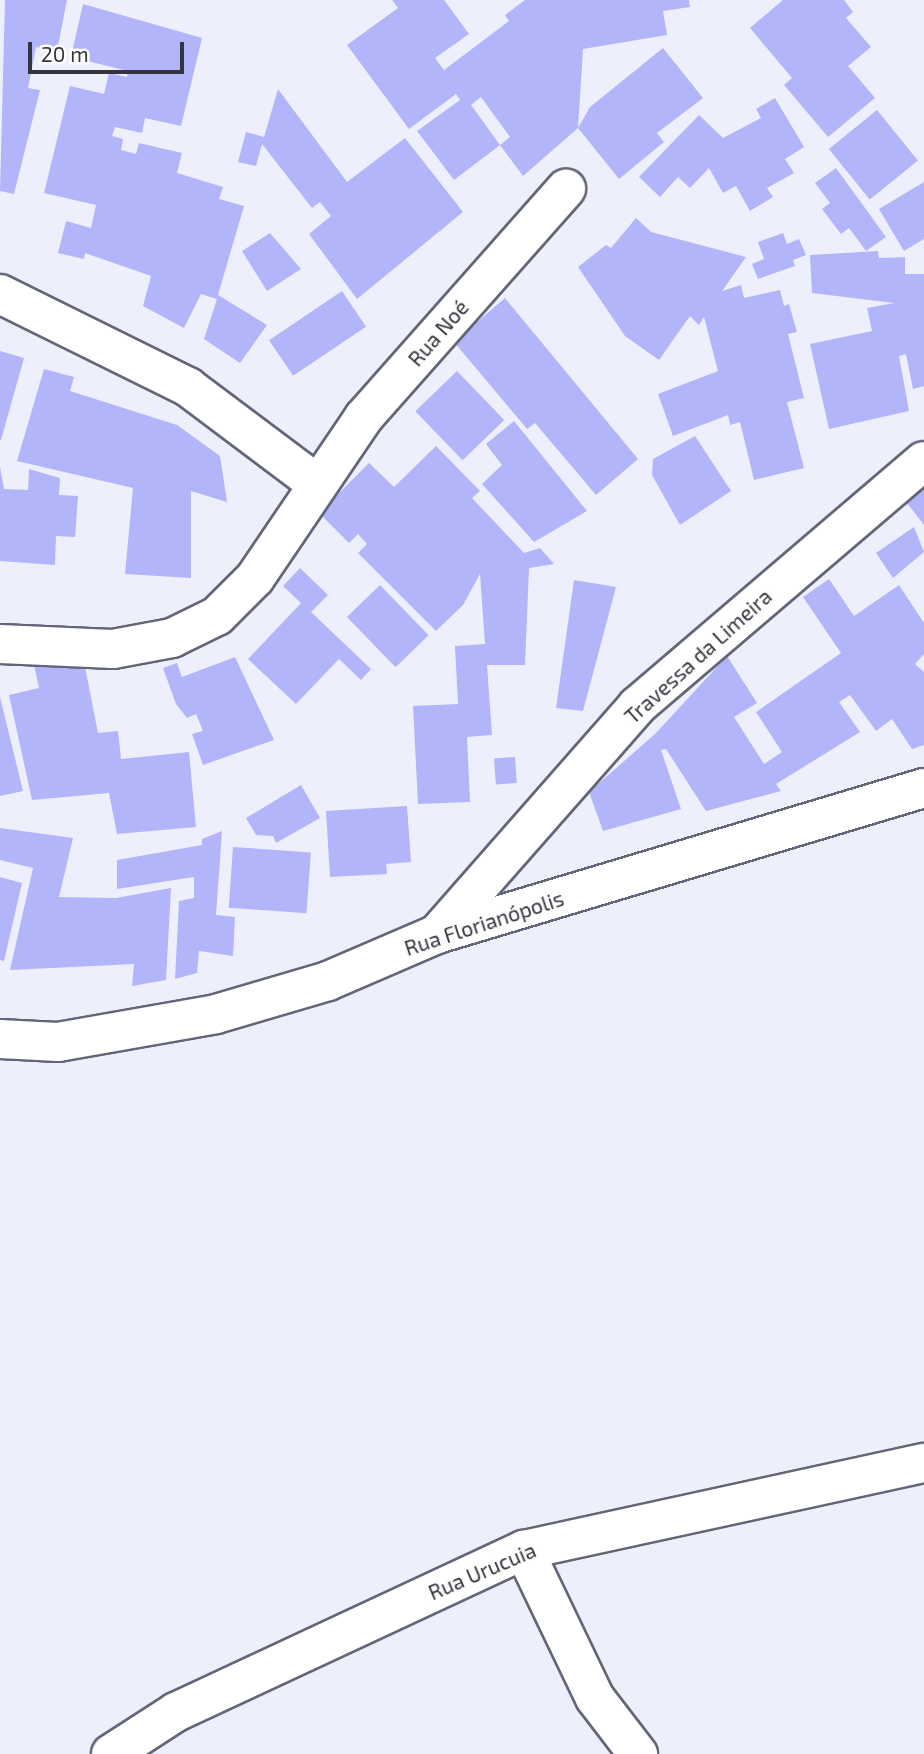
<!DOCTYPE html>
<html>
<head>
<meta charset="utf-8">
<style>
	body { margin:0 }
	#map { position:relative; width:924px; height:1754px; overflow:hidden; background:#eeeffc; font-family:"Exo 2",sans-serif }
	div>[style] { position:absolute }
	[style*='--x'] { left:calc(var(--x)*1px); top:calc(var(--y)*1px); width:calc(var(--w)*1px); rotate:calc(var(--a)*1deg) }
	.building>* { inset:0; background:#b2b5f9; transform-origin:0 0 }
	.roads { filter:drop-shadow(2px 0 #646578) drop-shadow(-2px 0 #646578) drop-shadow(0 2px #646578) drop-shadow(0 -2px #646578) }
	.minor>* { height:38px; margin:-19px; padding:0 19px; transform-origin:19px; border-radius:19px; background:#fff }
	span { translate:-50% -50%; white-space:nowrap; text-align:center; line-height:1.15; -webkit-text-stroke:6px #fefefe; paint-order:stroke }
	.street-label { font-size:21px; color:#34343d }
	.scale { position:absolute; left:28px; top:42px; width:156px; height:32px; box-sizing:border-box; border:4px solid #34343d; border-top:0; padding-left:9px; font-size:21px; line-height:24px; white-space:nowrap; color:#34343d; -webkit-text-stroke:5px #fefefe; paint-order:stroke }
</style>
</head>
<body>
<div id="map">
	<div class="building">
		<i style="clip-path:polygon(5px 0,67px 0,57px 51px,36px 47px,28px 88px,40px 90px,14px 194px,0 191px)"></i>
		<i style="clip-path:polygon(392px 0,444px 0,469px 34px,435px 58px,444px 70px,509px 21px,505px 15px,525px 0,689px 0,690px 7px,663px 11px,667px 35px,583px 49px,578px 128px,590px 107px,663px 48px,703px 98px,657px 133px,664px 142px,619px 179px,578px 128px,523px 176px,500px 145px,510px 137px,481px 97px,471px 105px,500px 145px,454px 180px,417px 131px,460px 100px,456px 94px,409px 129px,347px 45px,398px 8px)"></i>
		<i style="clip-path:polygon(783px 0,844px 0,853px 12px,846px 18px,871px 47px,848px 66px,875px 98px,828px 137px,784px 85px,792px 78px,750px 28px)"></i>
		<i style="clip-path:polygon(83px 4px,202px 38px,181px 126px,145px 118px,142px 133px,115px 127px,112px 136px,123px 139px,121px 150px,136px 154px,139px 143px,182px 153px,177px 173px,223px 187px,219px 199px,244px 206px,218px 295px,267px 325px,240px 363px,204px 339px,217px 299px,201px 294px,184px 328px,143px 306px,151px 276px,85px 253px,84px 259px,58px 253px,66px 221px,91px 228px,96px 205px,44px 193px,70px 86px,104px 94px,109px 73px,127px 77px,128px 71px,71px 57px)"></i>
		<i style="clip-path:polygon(278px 89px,347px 182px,405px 138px,463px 212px,357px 299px,309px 234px,331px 216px,320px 202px,312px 208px,262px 144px,256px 166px,238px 162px,246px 132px,264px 137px)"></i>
		<i style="clip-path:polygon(775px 98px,804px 147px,785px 159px,794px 173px,767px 188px,773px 197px,750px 211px,736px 186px,723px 193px,709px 168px,690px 188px,678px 177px,660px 197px,639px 177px,699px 115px,723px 138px,761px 118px,756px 109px)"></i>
		<i style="left:877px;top:110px;width:65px;height:62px;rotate:51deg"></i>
		<i style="clip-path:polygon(836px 168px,886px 237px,866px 251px,849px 228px,841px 234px,822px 209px,830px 203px,815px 183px)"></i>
		<i style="clip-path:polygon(924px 182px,924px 239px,904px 251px,879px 209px)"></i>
		<i style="clip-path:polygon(636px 218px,651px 232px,746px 257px,722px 291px,741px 285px,744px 298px,780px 290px,784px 306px,789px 304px,797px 332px,788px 334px,804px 398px,787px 402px,804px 468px,754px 480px,740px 422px,730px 425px,728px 415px,673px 436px,658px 394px,718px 371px,704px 317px,699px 325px,690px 316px,659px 360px,625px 336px,578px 267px,606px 245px,611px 248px)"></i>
		<i style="clip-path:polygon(270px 233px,301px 269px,267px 291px,242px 251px)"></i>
		<i style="clip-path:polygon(783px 233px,787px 244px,799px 239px,806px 255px,793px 260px,795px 266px,758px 279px,752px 264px,764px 259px,758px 242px)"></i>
		<i style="clip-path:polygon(878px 251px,879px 258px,905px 257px,905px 274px,924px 274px,924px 386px,913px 389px,906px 354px,899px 356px,909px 411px,829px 429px,810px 344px,872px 331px,867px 308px,894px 303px,812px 293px,810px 255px)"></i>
		<i style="left:342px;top:291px;width:43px;height:88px;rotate:56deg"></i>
		<i style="clip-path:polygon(505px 298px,638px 459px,596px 495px,535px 423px,527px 429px,454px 342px)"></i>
		<i style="clip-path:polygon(0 351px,24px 358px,1px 440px,0 440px)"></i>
		<i style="clip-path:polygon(44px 369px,74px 377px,70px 391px,177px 425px,220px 456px,227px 502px,191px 491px,191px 578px,125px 574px,133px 488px,17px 461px)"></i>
		<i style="left:457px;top:371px;width:68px;height:58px;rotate:46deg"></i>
		<i style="clip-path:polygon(514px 421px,587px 511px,534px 542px,482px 484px,502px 465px,486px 444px)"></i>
		<i style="clip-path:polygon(695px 436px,731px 491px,680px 525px,652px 475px,653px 459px)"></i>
		<i style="clip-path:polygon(436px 446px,480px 491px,472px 498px,524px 553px,540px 548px,554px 564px,529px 568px,525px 665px,487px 665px,492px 735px,467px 737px,470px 802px,418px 804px,413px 706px,458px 704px,455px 646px,485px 644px,480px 574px,463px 605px,436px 631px,358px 553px,367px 544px,358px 534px,349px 543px,319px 513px,369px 463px,394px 487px)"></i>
		<i style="clip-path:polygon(0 467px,4px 489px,28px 490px,29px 469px,60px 478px,59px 495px,78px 496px,75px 537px,56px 536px,55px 565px,0 561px)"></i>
		<i style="clip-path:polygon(924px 481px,924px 525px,903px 498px)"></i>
		<i style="clip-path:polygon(914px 527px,924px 552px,893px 578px,876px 553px)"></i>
		<i style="clip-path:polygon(300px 568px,328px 595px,311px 612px,371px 669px,361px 680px,339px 659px,296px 704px,248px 659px,301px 603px,283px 586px)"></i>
		<i style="clip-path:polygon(829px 579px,854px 616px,899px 585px,924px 623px,924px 654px,915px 664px,924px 672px,924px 745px,912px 749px,892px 719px,876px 731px,850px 695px,839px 702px,860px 732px,776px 784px,781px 791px,706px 811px,666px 749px,661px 750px,681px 809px,603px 831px,589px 792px,656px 733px,727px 656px,757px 703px,734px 717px,764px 764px,782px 752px,756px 712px,841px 653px,803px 597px)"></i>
		<i style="clip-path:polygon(574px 580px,616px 587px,583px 711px,556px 708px)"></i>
		<i style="left:380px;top:585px;width:70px;height:46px;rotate:46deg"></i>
		<i style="clip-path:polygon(235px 657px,274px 740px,203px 765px,192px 734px,203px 731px,196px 714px,187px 718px,176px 704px,163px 668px,177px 663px,182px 677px)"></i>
		<i style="clip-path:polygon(34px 665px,85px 667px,98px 733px,118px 731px,121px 759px,189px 752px,196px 827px,117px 834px,109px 793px,32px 800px,9px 695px,39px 688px)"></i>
		<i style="clip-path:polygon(0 697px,23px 791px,0 796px)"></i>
		<i style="left:515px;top:757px;width:26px;height:21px;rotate:86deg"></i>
		<i style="clip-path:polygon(301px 785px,320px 818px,276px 843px,273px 836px,256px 835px,246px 818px)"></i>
		<i style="clip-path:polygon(407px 806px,411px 862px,386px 864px,387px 874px,330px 877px,326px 811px)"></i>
		<i style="clip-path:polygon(0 828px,73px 838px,59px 897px,116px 898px,171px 888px,166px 980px,132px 986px,134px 964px,10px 970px,33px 868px,0 860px)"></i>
		<i style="clip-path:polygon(222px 831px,216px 915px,235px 917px,233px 956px,199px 951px,197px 973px,175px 979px,179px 901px,194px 898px,194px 877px,117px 889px,117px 860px,202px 845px,202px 839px)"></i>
		<i style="left:233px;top:847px;width:78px;height:61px;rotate:4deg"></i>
		<i style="clip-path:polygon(0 877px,22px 883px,4px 961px,0 960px)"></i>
	</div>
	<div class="roads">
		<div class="minor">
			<i style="--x:0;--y:294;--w:210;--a:26.3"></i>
			<i style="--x:188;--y:387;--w:160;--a:36.9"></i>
			<i style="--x:0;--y:644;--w:113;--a:2.5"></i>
			<i style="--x:113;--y:649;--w:60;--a:-10.6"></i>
			<i style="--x:172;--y:638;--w:50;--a:-26.1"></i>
			<i style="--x:217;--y:616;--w:54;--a:-45"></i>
			<i style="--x:255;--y:578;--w:194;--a:-55.9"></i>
			<i style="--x:364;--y:417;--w:305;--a:-48.5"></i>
			<i style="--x:437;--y:934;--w:303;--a:-48.7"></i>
			<i style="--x:637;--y:706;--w:377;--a:-40.5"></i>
			<i style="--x:0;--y:1039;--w:58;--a:3"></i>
			<i style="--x:58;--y:1042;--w:160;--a:-10"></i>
			<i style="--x:216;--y:1014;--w:117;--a:-16.4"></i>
			<i style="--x:328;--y:981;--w:119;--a:-23.3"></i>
			<i style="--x:437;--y:934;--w:508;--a:-16.69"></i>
			<i style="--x:524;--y:1550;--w:164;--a:64.4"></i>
			<i style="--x:595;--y:1698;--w:71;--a:52.5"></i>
			<i style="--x:111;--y:1754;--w:77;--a:-32.9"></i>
			<i style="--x:176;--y:1712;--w:384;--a:-25"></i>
			<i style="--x:524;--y:1550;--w:409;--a:-12.3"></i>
		</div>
	</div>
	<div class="street-label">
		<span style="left:438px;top:333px;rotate:-49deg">Rua Noé</span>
		<span style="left:698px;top:656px;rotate:-42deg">Travessa da Limeira</span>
		<span style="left:484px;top:923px;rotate:-18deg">Rua Florianópolis</span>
		<span style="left:482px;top:1571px;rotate:-23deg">Rua Urucuia</span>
	</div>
	<div class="scale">20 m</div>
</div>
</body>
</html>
